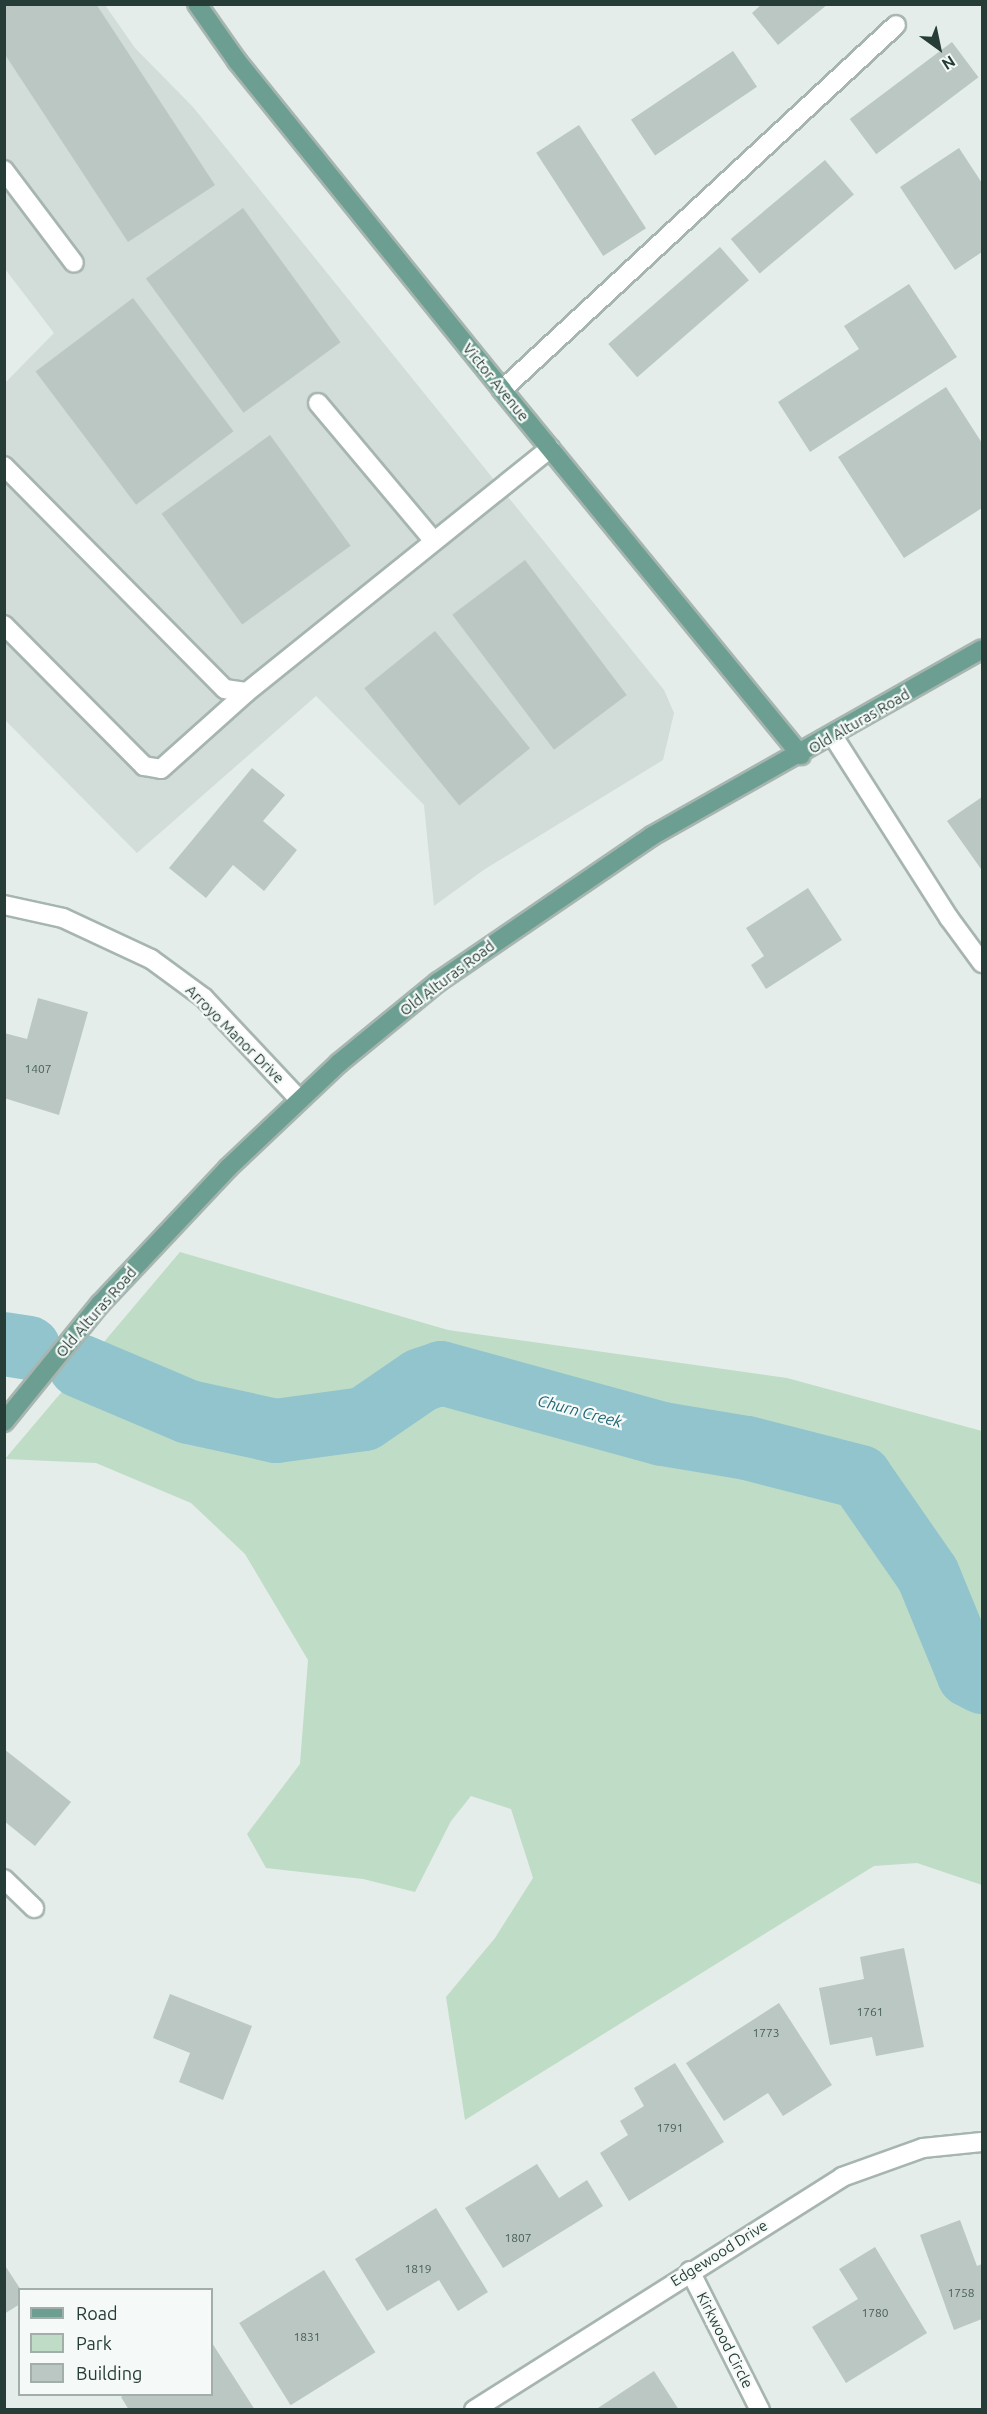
<!DOCTYPE html>
<html>
<head>
<meta charset="utf-8">
<style>
	body { margin:0 }
	#map { position:relative; width:987px; height:2414px; overflow:hidden; background:#e4ede9; font-family:Ubuntu,sans-serif }
	div>[style] { position:absolute }
	[style*='--x'] { left:calc(var(--x)*1px); top:calc(var(--y)*1px); width:calc(var(--w)*1px); rotate:calc(var(--a)*1deg) }
	.built>* { inset:0; background:#d2dcd8 }
	.green>* { inset:0; background:#bfdcc6 }
	.river>* { height:64px; margin:-32px; padding:0 32px; transform-origin:32px; border-radius:32px; background:#91c4cd }
	.building>* { inset:0; background:#bac7c2; transform-origin:0 0 }
	.roads { filter:drop-shadow(2px 0 #a7b5b0) drop-shadow(-2px 0 #a7b5b0) drop-shadow(0 2px #a7b5b0) drop-shadow(0 -2px #a7b5b0) }
	.minor>* { height:18px; margin:-9px; padding:0 9px; transform-origin:9px; border-radius:9px; background:#fff }
	.major>* { height:18px; margin:-9px; padding:0 9px; transform-origin:9px; border-radius:9px; background:#6c9f91 }
	span { translate:-50% -50%; white-space:nowrap; text-align:center; line-height:1.15; -webkit-text-stroke:4.5px #f5f9f7; paint-order:stroke }
	.number-label { font-size:12px; color:#4a6059 }
	.number-label span { -webkit-text-stroke-width:0 }
	.street-label { font-size:15px; color:#253d36 }
	.water-label { font-size:16px; color:#236875; font-style:italic }
	.frame { position:absolute; inset:0; border:6px solid #253d36; pointer-events:none }
	.legend { position:absolute; left:18px; top:2288px; width:195px; height:108px; box-sizing:border-box; background:#f5f9f7; border:2px solid #a2aeaa; margin:0; padding:8px 10px; list-style:none; font-size:18px; color:#253d36 }
	.legend li { display:flex; align-items:center; gap:12px; height:30px }
	.legend b { width:30px; border:2px solid #a2aeaa }
	.north { position:absolute; left:909px; top:18px; width:60px; height:60px; -webkit-text-stroke:4px #f5f9f7; paint-order:stroke; rotate:147deg; font-size:16px; font-weight:700; line-height:24px; text-align:center; color:#253d36 }
	.north::after { content:''; display:block; margin:auto; width:21px; height:27px; background:#253d36; clip-path:polygon(50% 0,100% 100%,50% 72%,0 100%) }
</style>
</head>
<body>
<div id="map">
	<div class="built">
		<i style="clip-path:polygon(5px 5px,105px 5px,135px 48px,193px 107px,664px 690px,674px 713px,663px 760px,485px 869px,434px 906px,424px 805px,316px 696px,137px 853px,5px 720px,5px 383px,54px 333px,5px 269px)"></i>
	</div>
	<div class="green">
		<i style="clip-path:polygon(180px 1252px,448px 1330px,787px 1378px,982px 1431px,982px 1885px,917px 1863px,874px 1866px,465px 2120px,446px 1997px,495px 1938px,533px 1878px,511px 1809px,471px 1796px,451px 1821px,415px 1892px,363px 1879px,266px 1868px,247px 1834px,300px 1764px,308px 1660px,245px 1554px,191px 1503px,96px 1463px,5px 1459px)"></i>
	</div>
	<div class="river">
		<i style="--x:4;--y:1344;--w:25;--a:9"></i>
		<i style="--x:80;--y:1366;--w:118;--a:22.9"></i>
		<i style="--x:189;--y:1412;--w:89;--a:12.3"></i>
		<i style="--x:276;--y:1431;--w:89;--a:-7.8"></i>
		<i style="--x:364;--y:1419;--w:69;--a:-34.4"></i>
		<i style="--x:421;--y:1380;--w:21;--a:-19"></i>
		<i style="--x:441;--y:1373;--w:230;--a:15.4"></i>
		<i style="--x:663;--y:1434;--w:85;--a:9.5"></i>
		<i style="--x:747;--y:1448;--w:117;--a:14.4"></i>
		<i style="--x:860;--y:1477;--w:119;--a:55.2"></i>
		<i style="--x:928;--y:1575;--w:108;--a:67.7"></i>
		<i style="--x:969;--y:1675;--w:15;--a:28"></i>
	</div>
	<div class="building">
		<i style="clip-path:polygon(4px 4px,96px 4px,215px 185px,128px 242px,4px 53px)"></i>
		<i style="clip-path:polygon(762px 4px,828px 4px,778px 45px,752px 13px)"></i>
		<i style="left:952px;top:42px;width:44px;height:128px;rotate:53deg"></i>
		<i style="left:733px;top:51px;width:43px;height:123px;rotate:56deg"></i>
		<i style="left:579px;top:125px;width:123px;height:51px;rotate:57deg"></i>
		<i style="clip-path:polygon(959px 148px,982px 183px,982px 252px,955px 270px,900px 187px)"></i>
		<i style="left:825px;top:160px;width:45px;height:123px;rotate:50deg"></i>
		<i style="left:243px;top:208px;width:166px;height:120px;rotate:54deg"></i>
		<i style="left:720px;top:247px;width:44px;height:148px;rotate:49deg"></i>
		<i style="clip-path:polygon(909px 284px,957px 357px,810px 452px,778px 402px,859px 349px,844px 326px)"></i>
		<i style="left:133px;top:298px;width:167px;height:122px;rotate:53deg"></i>
		<i style="clip-path:polygon(946px 387px,982px 443px,982px 508px,904px 558px,838px 457px)"></i>
		<i style="left:270px;top:435px;width:137px;height:134px;rotate:54deg"></i>
		<i style="left:525px;top:560px;width:169px;height:91px;rotate:53deg"></i>
		<i style="left:435px;top:631px;width:151px;height:91px;rotate:51deg"></i>
		<i style="clip-path:polygon(252px 768px,285px 795px,263px 821px,297px 850px,264px 891px,233px 865px,206px 898px,169px 868px)"></i>
		<i style="clip-path:polygon(982px 797px,982px 868px,981px 869px,947px 821px)"></i>
		<i style="clip-path:polygon(808px 888px,842px 940px,766px 989px,751px 965px,764px 956px,746px 928px)"></i>
		<i style="clip-path:polygon(38px 998px,88px 1012px,59px 1115px,4px 1098px,4px 1033px,27px 1039px)"></i>
		<i style="clip-path:polygon(4px 1749px,71px 1802px,35px 1846px,4px 1821px)"></i>
		<i style="clip-path:polygon(904px 1948px,924px 2047px,876px 2056px,872px 2037px,830px 2045px,819px 1988px,864px 1979px,860px 1957px)"></i>
		<i style="clip-path:polygon(170px 1994px,252px 2026px,223px 2100px,179px 2082px,190px 2053px,153px 2038px)"></i>
		<i style="clip-path:polygon(779px 2003px,832px 2085px,783px 2116px,768px 2093px,724px 2121px,686px 2063px)"></i>
		<i style="clip-path:polygon(675px 2063px,724px 2142px,629px 2201px,600px 2153px,628px 2135px,620px 2121px,644px 2106px,634px 2088px)"></i>
		<i style="clip-path:polygon(537px 2164px,559px 2198px,587px 2180px,603px 2206px,503px 2268px,465px 2208px)"></i>
		<i style="clip-path:polygon(436px 2208px,488px 2292px,458px 2311px,439px 2280px,387px 2311px,355px 2259px)"></i>
		<i style="clip-path:polygon(960px 2220px,977px 2266px,982px 2264px,982px 2319px,954px 2330px,920px 2235px)"></i>
		<i style="clip-path:polygon(875px 2247px,927px 2333px,846px 2383px,812px 2327px,858px 2299px,839px 2269px)"></i>
		<i style="clip-path:polygon(4px 2264px,21px 2290px,20px 2304px,4px 2314px)"></i>
		<i style="left:324px;top:2270px;width:97px;height:100px;rotate:58deg"></i>
		<i style="clip-path:polygon(212px 2343px,255px 2410px,129px 2410px,121px 2397px,126px 2394px,212px 2394px)"></i>
		<i style="clip-path:polygon(654px 2371px,679px 2410px,595px 2410px)"></i>
	</div>
	<div class="roads">
		<div class="minor">
			<i style="--x:4;--y:170;--w:116;--a:53"></i>
			<i style="--x:502;--y:390;--w:537;--a:-42.81"></i>
			<i style="--x:318;--y:403;--w:179;--a:50"></i>
			<i style="--x:4;--y:466;--w:314;--a:45.3"></i>
			<i style="--x:225;--y:689;--w:22;--a:8"></i>
			<i style="--x:247;--y:692;--w:389;--a:-38.8"></i>
			<i style="--x:4;--y:625;--w:199;--a:45.2"></i>
			<i style="--x:144;--y:766;--w:17;--a:10"></i>
			<i style="--x:161;--y:769;--w:115;--a:-41.8"></i>
			<i style="--x:833;--y:736;--w:216;--a:57.5"></i>
			<i style="--x:949;--y:918;--w:56;--a:53.7"></i>
			<i style="--x:4;--y:905;--w:60;--a:12.4"></i>
			<i style="--x:63;--y:918;--w:97;--a:25"></i>
			<i style="--x:151;--y:959;--w:66;--a:36.3"></i>
			<i style="--x:204;--y:998;--w:139;--a:46.8"></i>
			<i style="--x:4;--y:1879;--w:42;--a:44"></i>
			<i style="--x:690;--y:2271;--w:156;--a:63.3"></i>
			<i style="--x:474;--y:2410;--w:436;--a:-32.3"></i>
			<i style="--x:842;--y:2177;--w:86;--a:-19.7"></i>
			<i style="--x:923;--y:2148;--w:59;--a:-5.8"></i>
		</div>
		<div class="major">
			<i style="--x:197;--y:4;--w:70;--a:54.9"></i>
			<i style="--x:237;--y:61;--w:422;--a:51.1"></i>
			<i style="--x:502;--y:390;--w:472;--a:50.7"></i>
			<i style="--x:4;--y:1422;--w:152;--a:-50.9"></i>
			<i style="--x:100;--y:1304;--w:187;--a:-46.7"></i>
			<i style="--x:228;--y:1168;--w:153;--a:-43.4"></i>
			<i style="--x:339;--y:1063;--w:128;--a:-39.3"></i>
			<i style="--x:438;--y:982;--w:259;--a:-34.3"></i>
			<i style="--x:652;--y:836;--w:379;--a:-29.5"></i>
		</div>
	</div>
	<div class="number-label">
		<span style="left:38px;top:1069px">1407</span>
		<span style="left:870px;top:2012px">1761</span>
		<span style="left:766px;top:2033px">1773</span>
		<span style="left:670px;top:2128px">1791</span>
		<span style="left:518px;top:2238px">1807</span>
		<span style="left:418px;top:2269px">1819</span>
		<span style="left:961px;top:2293px">1758</span>
		<span style="left:875px;top:2313px">1780</span>
		<span style="left:307px;top:2337px">1831</span>
	</div>
	<div class="street-label">
		<span style="left:496px;top:382px;rotate:51deg">Victor Avenue</span>
		<span style="left:859px;top:721px;rotate:-30deg">Old Alturas Road</span>
		<span style="left:447px;top:978px;rotate:-37deg">Old Alturas Road</span>
		<span style="left:235px;top:1034px;rotate:45deg">Arroyo Manor Drive</span>
		<span style="left:96px;top:1312px;rotate:-49deg">Old Alturas Road</span>
		<span style="left:719px;top:2253px;rotate:-32deg">Edgewood Drive</span>
		<span style="left:725px;top:2340px;rotate:63deg">Kirkwood Circle</span>
	</div>
	<div class="water-label">
		<span style="left:580px;top:1411px;rotate:15deg">Churn Creek</span>
	</div>
	<div class="frame"></div>
	<ul class="legend">
	<li><b style="height:8px;background:#6c9f91"></b>Road</li>
	<li><b style="height:16px;background:#bfdcc6"></b>Park</li>
	<li><b style="height:16px;background:#bac7c2"></b>Building</li>
	</ul>
	<div class="north">N</div>
</div>
</body>
</html>
